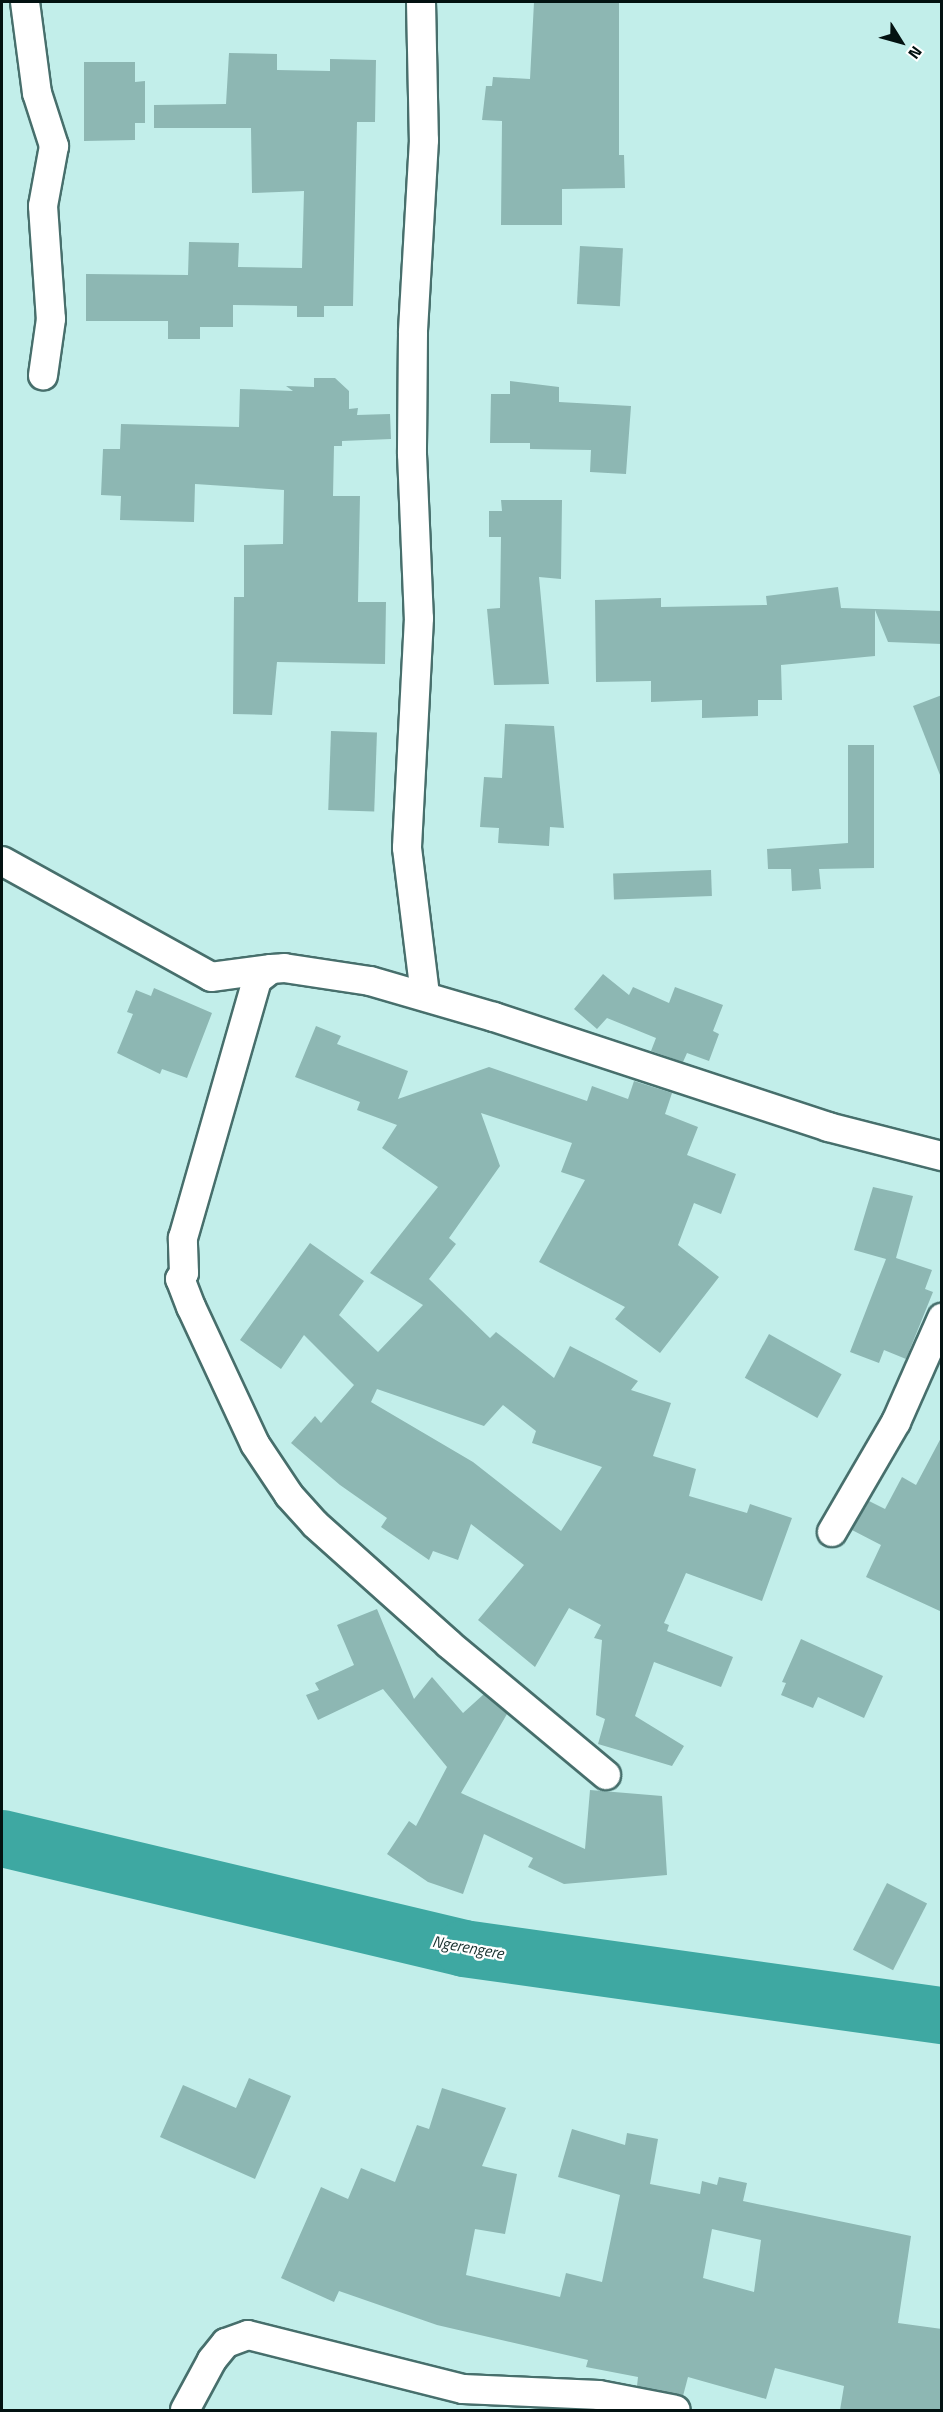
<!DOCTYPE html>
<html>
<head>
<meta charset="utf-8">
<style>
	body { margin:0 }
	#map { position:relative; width:943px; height:2412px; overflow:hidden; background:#c2eeea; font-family:"Titillium Web",sans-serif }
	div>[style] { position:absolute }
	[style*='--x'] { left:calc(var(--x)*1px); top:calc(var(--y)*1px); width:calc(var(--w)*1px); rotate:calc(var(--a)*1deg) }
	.river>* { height:57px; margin:-28.5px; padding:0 28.5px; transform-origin:28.5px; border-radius:28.5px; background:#3ea8a2 }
	.building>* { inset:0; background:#8db7b3; transform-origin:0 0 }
	.roads { filter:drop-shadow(2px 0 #476f6c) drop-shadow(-2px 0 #476f6c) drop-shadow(0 2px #476f6c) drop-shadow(0 -2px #476f6c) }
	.minor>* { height:28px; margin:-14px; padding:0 14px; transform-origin:14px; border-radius:14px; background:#fff }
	span { translate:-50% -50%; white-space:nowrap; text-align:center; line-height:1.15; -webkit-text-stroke:4.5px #fff; paint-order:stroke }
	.water-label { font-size:16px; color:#18302e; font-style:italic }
	.frame { position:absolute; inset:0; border:3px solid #031211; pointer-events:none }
	.north { position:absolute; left:871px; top:12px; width:60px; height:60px; -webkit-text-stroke:4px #fff; paint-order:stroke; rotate:127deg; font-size:16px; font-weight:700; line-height:24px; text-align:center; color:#031211 }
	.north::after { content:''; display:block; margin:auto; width:21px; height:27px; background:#031211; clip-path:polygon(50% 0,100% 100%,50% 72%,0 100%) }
</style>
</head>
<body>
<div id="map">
	<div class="river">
		<i style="--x:2;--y:1838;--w:474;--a:13.4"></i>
		<i style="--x:463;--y:1948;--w:484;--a:8"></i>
	</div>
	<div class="building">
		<i style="clip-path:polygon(534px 2px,619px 2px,619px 155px,624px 155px,625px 188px,562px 189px,562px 225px,501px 225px,502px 121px,482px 120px,486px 86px,492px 86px,493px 77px,530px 79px)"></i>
		<i style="clip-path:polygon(229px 53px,277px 54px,277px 70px,330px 71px,330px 59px,376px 60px,375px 122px,357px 122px,353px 306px,324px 306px,324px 317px,297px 317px,297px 306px,233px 305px,233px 327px,200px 327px,200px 339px,168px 339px,168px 321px,86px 321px,86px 274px,188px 275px,189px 242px,239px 243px,238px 267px,302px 268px,304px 191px,252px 193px,251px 128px,154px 128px,154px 105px,226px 104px)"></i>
		<i style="clip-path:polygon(84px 62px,135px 62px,135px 82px,145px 81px,145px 123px,135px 123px,135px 140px,84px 141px)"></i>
		<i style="left:580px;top:246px;width:43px;height:58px;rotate:3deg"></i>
		<i style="clip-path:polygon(314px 378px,335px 378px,349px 391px,349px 409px,358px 408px,357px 415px,390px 414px,391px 439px,342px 441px,342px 446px,334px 446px,333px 496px,360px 496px,358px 602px,386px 602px,385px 664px,277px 662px,272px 715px,233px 714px,234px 597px,244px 597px,244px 545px,283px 544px,284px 490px,195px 484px,194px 522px,120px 520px,121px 496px,101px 495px,103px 449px,120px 449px,121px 424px,239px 427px,240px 389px,293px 391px,286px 386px,314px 387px)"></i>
		<i style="clip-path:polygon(510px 381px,559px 387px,559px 402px,631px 406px,626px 474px,590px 472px,591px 450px,530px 449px,530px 443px,490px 443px,491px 394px,510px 394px)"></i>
		<i style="clip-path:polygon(501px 500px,562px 500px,561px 579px,539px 577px,549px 684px,494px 685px,487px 609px,500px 608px,501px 537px,489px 537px,489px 511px,502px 511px)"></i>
		<i style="clip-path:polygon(838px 587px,841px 608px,942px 611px,942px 644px,888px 642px,875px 610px,875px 656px,781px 665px,782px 700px,758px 700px,758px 716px,702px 718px,702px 700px,651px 702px,651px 681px,596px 682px,595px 600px,661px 598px,661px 607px,767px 605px,766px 596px)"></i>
		<i style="clip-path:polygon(942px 695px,942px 775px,940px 775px,913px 706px)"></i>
		<i style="clip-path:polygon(505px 724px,554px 726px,564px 828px,550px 827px,549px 846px,498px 843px,499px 828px,480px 827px,484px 777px,502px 778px)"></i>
		<i style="left:331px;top:731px;width:46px;height:79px;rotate:2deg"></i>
		<i style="clip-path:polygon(848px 745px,874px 745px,874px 868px,819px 869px,821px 889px,792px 891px,791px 869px,768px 869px,767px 849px,848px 843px)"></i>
		<i style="left:711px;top:870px;width:26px;height:98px;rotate:88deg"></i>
		<i style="clip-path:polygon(603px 974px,629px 995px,633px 987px,669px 1003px,675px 987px,723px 1005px,713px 1031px,719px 1034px,709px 1061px,687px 1053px,683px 1062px,651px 1051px,656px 1038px,607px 1018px,597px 1029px,574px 1009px)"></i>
		<i style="clip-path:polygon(154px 988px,212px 1013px,187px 1078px,162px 1069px,160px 1074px,117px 1053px,133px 1014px,127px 1012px,136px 990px,151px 996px)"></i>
		<i style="clip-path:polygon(evenodd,316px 1026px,341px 1036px,337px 1044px,408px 1071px,398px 1099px,489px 1067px,587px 1101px,592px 1086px,628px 1099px,634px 1081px,672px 1093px,665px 1114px,698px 1127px,687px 1155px,736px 1174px,721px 1214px,694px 1203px,678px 1245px,719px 1277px,660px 1353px,615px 1319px,625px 1307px,539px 1262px,585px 1180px,561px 1172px,572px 1143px,481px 1113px,500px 1166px,449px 1238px,456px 1244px,429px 1279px,490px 1338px,496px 1332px,554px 1378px,570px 1346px,638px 1381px,631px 1390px,671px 1403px,653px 1456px,696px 1469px,689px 1496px,747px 1513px,750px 1504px,792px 1518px,762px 1601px,686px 1573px,664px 1623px,669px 1625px,667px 1631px,733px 1657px,721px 1687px,654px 1662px,635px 1716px,684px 1746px,672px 1766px,598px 1744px,605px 1719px,596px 1715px,602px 1640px,594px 1638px,601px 1625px,569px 1608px,535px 1667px,478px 1620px,524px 1565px,471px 1524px,458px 1560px,433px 1551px,429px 1560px,381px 1527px,387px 1518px,340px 1485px,291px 1443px,315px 1416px,321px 1423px,354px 1385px,304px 1335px,281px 1369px,240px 1340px,310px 1243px,364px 1281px,339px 1315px,378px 1352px,423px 1305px,370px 1273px,438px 1187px,382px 1148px,397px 1125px,357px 1110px,360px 1102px,295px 1077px,316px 1026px,377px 1389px,484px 1426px,503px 1405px,536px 1431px,532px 1443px,602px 1467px,561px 1531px,473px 1462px,371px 1402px,377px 1389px)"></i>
		<i style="clip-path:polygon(873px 1187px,913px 1196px,896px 1258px,932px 1270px,925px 1289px,933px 1292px,906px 1359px,884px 1350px,879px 1363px,850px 1352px,886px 1259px,854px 1250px)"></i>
		<i style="left:769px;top:1334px;width:83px;height:50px;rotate:29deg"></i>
		<i style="clip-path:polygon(942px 1436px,942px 1612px,866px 1577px,881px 1545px,852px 1530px,869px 1501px,885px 1509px,902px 1477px,916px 1485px)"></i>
		<i style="clip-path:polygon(377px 1609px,414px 1699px,432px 1677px,463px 1713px,484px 1694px,507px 1714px,461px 1793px,585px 1849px,590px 1790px,662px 1796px,667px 1875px,564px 1884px,528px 1867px,533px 1858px,484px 1834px,463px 1894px,428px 1882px,387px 1854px,409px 1821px,416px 1826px,447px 1767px,383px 1689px,318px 1720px,306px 1695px,319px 1690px,315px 1683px,354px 1665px,337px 1625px)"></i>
		<i style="clip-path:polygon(801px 1639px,883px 1676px,864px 1718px,818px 1697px,813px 1708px,781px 1695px,786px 1683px,782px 1682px)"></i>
		<i style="left:887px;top:1883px;width:45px;height:75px;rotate:27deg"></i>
		<i style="clip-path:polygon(249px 2078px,291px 2096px,255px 2179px,160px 2137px,183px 2085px,236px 2108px)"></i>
		<i style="clip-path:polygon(evenodd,442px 2088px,506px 2108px,482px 2166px,517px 2174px,505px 2234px,475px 2229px,466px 2275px,560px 2297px,566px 2273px,602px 2282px,620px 2195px,558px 2177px,572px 2129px,625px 2145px,627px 2133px,658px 2139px,650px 2184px,700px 2194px,702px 2181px,717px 2185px,719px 2177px,747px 2183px,743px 2201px,911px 2236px,898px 2323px,942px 2329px,942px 2410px,840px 2410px,844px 2386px,775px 2368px,766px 2399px,688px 2377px,683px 2396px,637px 2386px,638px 2377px,586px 2367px,588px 2360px,437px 2325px,339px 2291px,334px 2302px,281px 2278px,321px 2187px,348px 2199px,361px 2168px,395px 2182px,417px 2125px,429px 2129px,442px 2088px,712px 2229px,761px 2240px,754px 2292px,703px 2278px,712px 2229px)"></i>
	</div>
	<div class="roads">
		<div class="minor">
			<i style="--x:25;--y:2;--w:92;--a:82.5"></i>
			<i style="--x:37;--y:93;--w:56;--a:72.2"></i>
			<i style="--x:54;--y:146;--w:61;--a:100.4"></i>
			<i style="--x:43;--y:206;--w:113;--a:86"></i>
			<i style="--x:51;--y:319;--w:57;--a:98.1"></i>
			<i style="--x:421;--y:2;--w:138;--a:88.8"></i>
			<i style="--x:424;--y:140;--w:193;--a:93.3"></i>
			<i style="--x:413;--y:333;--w:121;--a:90.5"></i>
			<i style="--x:412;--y:454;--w:164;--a:87.6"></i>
			<i style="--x:419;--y:618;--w:230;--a:93"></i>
			<i style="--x:407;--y:848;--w:148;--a:83"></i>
			<i style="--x:2;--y:861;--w:239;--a:29"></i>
			<i style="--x:211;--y:977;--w:61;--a:-7.6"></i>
			<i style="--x:832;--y:1532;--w:127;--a:-59.8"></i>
			<i style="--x:896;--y:1422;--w:114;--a:-66.1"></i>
			<i style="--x:606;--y:1775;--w:204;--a:-140.2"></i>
			<i style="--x:449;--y:1644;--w:180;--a:-138.2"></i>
			<i style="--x:315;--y:1524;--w:39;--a:-132"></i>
			<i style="--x:289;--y:1495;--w:61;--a:-123.7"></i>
			<i style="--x:255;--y:1444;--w:151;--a:-115"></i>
			<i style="--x:191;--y:1307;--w:30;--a:-111"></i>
			<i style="--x:180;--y:1279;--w:7;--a:-56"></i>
			<i style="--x:184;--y:1273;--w:35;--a:-92"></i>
			<i style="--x:183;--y:1238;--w:268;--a:-74"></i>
			<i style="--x:257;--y:980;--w:18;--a:-38"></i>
			<i style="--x:271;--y:969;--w:13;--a:-4"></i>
			<i style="--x:284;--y:968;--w:87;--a:8.6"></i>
			<i style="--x:370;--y:981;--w:129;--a:16.2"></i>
			<i style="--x:494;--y:1017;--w:352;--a:18.2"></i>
			<i style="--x:828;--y:1127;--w:118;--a:14.3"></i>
			<i style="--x:185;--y:2410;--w:57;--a:-61.6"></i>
			<i style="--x:212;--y:2360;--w:22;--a:-51"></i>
			<i style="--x:226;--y:2343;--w:23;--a:-20"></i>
			<i style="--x:248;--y:2335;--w:222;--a:14.1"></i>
			<i style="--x:463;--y:2389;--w:136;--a:2.5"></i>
			<i style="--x:599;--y:2395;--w:78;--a:11"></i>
		</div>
	</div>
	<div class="water-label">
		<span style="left:468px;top:1947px;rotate:10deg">Ngerengere</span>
	</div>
	<div class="frame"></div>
	<div class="north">N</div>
</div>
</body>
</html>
